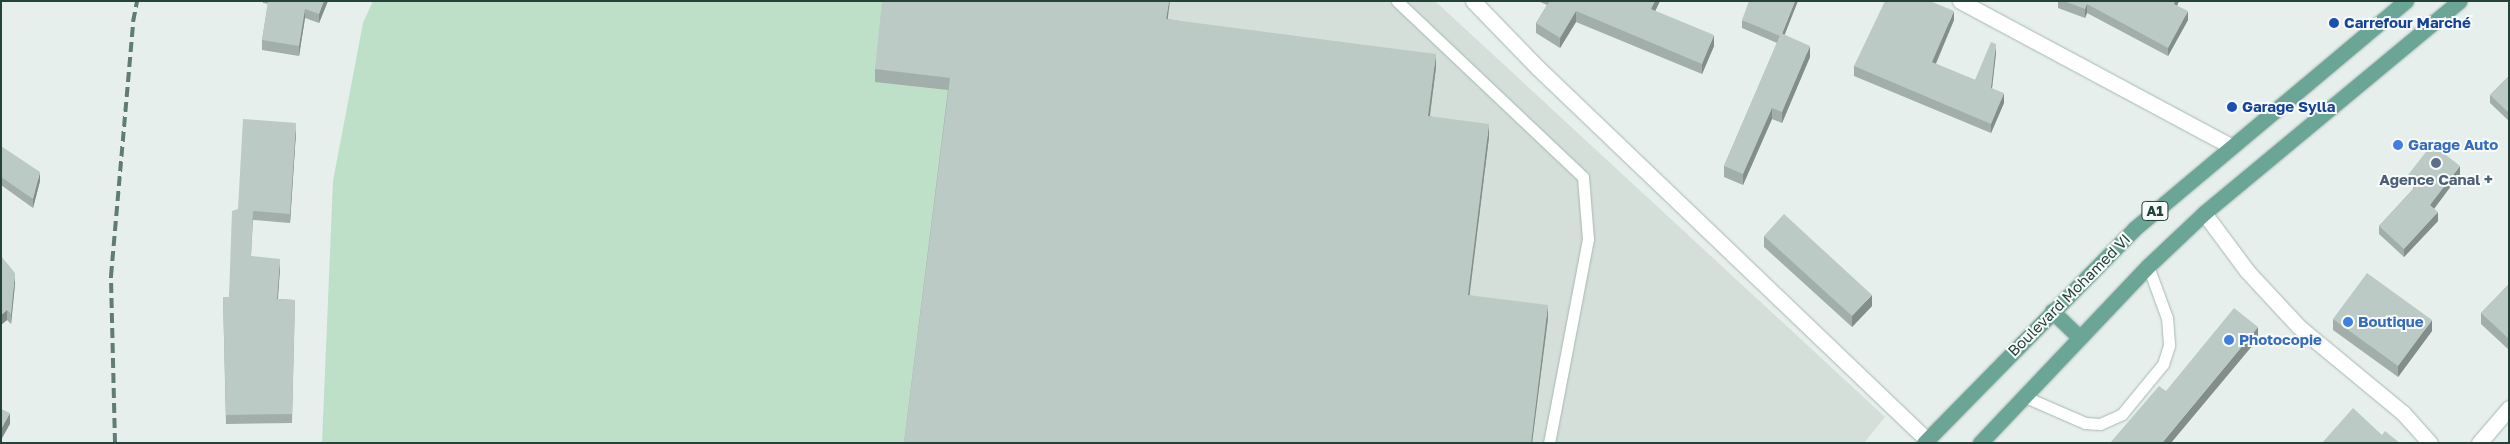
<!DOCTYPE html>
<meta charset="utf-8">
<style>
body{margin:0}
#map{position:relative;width:2510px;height:444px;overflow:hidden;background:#e6efeb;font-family:"Golos Text",sans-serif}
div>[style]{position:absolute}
.built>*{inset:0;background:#d4dfda}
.green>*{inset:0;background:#bfe0c8}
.roads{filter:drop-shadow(0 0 1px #a8b8b2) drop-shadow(0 0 1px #a8b8b2)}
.lane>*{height:11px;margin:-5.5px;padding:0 5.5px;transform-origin:5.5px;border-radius:5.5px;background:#fff}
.street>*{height:15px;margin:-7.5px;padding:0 7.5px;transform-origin:7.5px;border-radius:7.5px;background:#fff}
.primary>*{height:15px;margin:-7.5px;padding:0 7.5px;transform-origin:7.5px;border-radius:7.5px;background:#6aa596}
.rail>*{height:4px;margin-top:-2px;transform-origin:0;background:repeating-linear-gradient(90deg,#5f7d75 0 10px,transparent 0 15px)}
.wall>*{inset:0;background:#a1aea9}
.shaded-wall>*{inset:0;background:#838d89}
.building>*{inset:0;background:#bbcac4}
.dots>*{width:14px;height:14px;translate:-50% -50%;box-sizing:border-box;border:2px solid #f7fbf9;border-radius:50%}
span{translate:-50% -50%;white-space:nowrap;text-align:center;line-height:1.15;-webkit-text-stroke:4px #f7fbf9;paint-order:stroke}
.shield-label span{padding:1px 4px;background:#f7fbf9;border:1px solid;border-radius:4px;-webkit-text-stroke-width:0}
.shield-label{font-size:14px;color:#24423a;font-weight:700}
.transit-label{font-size:15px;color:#164399;font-weight:700}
.left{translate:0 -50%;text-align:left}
.shop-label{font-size:15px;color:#366cbe;font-weight:700}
.service-label{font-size:15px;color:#4e5e75;font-weight:700}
.street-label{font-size:15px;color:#24423a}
.frame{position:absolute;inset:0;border:2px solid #24423a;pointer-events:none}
</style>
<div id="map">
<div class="built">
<i style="clip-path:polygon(960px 1px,1435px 1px,1885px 417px,1864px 443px,906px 443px)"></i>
</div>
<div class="green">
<i style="clip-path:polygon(373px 1px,960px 1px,906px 443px,322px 443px,333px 181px,363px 23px)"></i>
</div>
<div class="roads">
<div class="lane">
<i style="left:1397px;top:1px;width:256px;rotate:43.4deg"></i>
<i style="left:1583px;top:177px;width:62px;rotate:85.4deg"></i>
<i style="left:1588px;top:239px;width:208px;rotate:100.8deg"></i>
<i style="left:2023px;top:396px;width:68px;rotate:23.5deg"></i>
<i style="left:2085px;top:423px;width:15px;rotate:4deg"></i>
<i style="left:2100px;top:424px;width:24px;rotate:-24deg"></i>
<i style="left:2122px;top:414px;width:65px;rotate:-50.6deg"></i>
<i style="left:2163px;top:364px;width:20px;rotate:-72deg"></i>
<i style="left:2169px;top:345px;width:27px;rotate:-94deg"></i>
<i style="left:2167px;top:318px;width:55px;rotate:-110.1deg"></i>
</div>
<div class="street">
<i style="left:1473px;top:1px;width:93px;rotate:45.9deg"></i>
<i style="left:1538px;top:68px;width:538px;rotate:43.72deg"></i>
<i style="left:1960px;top:1px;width:306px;rotate:28.2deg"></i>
<i style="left:2204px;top:213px;width:72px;rotate:53.4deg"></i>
<i style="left:2247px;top:271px;width:76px;rotate:47.1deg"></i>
<i style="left:2299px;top:327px;width:135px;rotate:39.6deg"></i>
<i style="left:2403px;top:413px;width:40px;rotate:48deg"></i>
<i style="left:2479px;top:443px;width:46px;rotate:-49.4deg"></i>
</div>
<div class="primary">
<i style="left:2052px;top:311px;width:37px;rotate:44deg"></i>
<i style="left:1924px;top:443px;width:300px;rotate:-45.5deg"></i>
<i style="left:2134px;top:229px;width:355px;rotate:-40deg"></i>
<i style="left:1980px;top:443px;width:244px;rotate:-46.5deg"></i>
<i style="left:2148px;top:266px;width:77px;rotate:-43.4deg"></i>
<i style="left:2204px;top:213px;width:332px;rotate:-39.7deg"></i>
</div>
</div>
<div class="rail">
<i style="left:115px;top:443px;width:167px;rotate:-91.4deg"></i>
<i style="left:111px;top:276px;width:255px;rotate:-85deg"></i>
<i style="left:133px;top:22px;width:21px;rotate:-79deg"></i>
</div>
<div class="wall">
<i style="clip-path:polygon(263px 1px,328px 1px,319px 23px,305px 18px,299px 56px,262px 50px,262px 40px,268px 4px,263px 3px)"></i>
<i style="clip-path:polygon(1538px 1px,1660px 1px,1655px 11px,1714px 46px,1702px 74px,1576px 22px,1560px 48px,1536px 33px,1536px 23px,1547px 5px)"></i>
<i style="clip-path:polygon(2056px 1px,2179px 1px,2177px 6px,2188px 20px,2168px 56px,2087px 13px,2085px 18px,2058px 8px,2058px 2px)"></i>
<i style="clip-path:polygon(1168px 19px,1436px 67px,1430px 116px,1489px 137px,1469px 295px,1548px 318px,1532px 443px,904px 443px,948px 90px,875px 82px,875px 69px)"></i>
<i style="clip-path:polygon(1742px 20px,1785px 35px,1810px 57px,1782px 123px,1772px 119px,1743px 185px,1724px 177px,1724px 166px,1777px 43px,1742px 28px)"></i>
<i style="clip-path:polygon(1954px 20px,1936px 64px,1975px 80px,1996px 53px,1992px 88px,2004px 103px,1991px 133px,1854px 76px,1854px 66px)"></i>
<i style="clip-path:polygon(2509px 76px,2509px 121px,2490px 103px,2490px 95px)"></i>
<i style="clip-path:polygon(296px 132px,290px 223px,253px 220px,251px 256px,280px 268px,278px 299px,295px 300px,292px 423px,226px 424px,223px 297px,229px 297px,238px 209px)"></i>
<i style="clip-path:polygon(1px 146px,40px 181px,33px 208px,1px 185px)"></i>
<i style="clip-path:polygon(2460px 174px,2434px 209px,2438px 221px,2404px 257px,2379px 234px,2379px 226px,2414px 188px,2408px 183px,2408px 175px)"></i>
<i style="clip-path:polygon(1764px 236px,1872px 306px,1852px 327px,1764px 247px)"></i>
<i style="clip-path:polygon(15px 284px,11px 324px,7px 320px,1px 325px)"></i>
<i style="clip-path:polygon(2509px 284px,2509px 350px,2481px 324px,2481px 313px)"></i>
<i style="clip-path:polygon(2333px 319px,2432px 331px,2398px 377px,2333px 330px)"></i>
</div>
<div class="shaded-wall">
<i style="clip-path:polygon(324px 1px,328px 1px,319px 23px,319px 14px)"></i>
<i style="clip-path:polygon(1169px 1px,1170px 1px,1166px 32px,1166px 19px)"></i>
<i style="clip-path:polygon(1655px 1px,1660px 1px,1651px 20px,1651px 9px)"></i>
<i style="clip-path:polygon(1795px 1px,1798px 1px,1781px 44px,1781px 36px)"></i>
<i style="clip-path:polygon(2175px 1px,2179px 1px,2174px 13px,2174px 4px)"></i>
<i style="clip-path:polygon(2087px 4px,2087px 13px,2085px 18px,2085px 9px)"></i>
<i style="clip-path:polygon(305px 9px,305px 18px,299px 56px,299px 46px)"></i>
<i style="clip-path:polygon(1576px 11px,1576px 22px,1560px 48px,1560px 38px)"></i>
<i style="clip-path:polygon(1954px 11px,1954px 20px,1932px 72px,1932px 62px)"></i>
<i style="clip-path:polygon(2188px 11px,2188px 20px,2168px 56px,2168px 48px)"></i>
<i style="clip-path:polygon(1714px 35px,1714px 46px,1702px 74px,1702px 64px)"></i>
<i style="clip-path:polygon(1996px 44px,1996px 53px,1991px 97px,1991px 88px)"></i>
<i style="clip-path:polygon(1810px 46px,1810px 57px,1782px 123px,1782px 112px)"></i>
<i style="clip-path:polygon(1436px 54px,1436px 67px,1428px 129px,1428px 116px)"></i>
<i style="clip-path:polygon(2004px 93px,2004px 103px,1991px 133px,1991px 124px)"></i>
<i style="clip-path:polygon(1772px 108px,1772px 119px,1743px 185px,1743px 174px)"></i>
<i style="clip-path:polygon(296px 123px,296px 132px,290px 223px,290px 214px)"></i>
<i style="clip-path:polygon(1489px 124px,1489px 137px,1468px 308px,1468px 295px)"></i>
<i style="clip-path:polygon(2460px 166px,2460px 174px,2430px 214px,2430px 205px)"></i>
<i style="clip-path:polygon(40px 172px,40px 181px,33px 208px,33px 199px)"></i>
<i style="clip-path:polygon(2438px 212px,2438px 221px,2404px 257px,2404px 249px)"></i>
<i style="clip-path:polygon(280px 259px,280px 268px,277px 308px,277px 299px)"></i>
<i style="clip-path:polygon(15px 273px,15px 284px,11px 324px,11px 314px)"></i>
<i style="clip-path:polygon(1872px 295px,1872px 306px,1852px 327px,1852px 316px)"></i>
<i style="clip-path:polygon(1548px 305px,1548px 318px,1532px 443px,1531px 443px)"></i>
<i style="clip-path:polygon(7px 310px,7px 320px,1px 325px,1px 315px)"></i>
<i style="clip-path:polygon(2432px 320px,2432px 331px,2398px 377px,2398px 366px)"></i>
<i style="clip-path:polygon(2258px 327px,2258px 339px,2171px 443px,2162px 443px)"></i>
<i style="clip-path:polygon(10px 413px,10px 424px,1px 440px,1px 429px)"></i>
</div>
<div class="building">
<i style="clip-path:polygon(268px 1px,324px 1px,319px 14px,305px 9px,299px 46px,262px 40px)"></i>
<i style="clip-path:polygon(882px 1px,951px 1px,958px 2px,958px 1px,1169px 1px,1166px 19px,1436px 54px,1428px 116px,1489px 124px,1468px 295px,1548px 305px,1531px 443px,904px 443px,950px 78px,875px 69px)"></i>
<i style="clip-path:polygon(1550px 1px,1655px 1px,1651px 9px,1714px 35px,1702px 64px,1576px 11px,1560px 38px,1536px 23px)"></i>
<i style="clip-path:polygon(1749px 1px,1795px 1px,1782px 34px,1781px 33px,1780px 36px,1742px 20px)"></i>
<i style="clip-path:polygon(1885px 1px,1930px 1px,1954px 11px,1932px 62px,1975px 80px,1991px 42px,1996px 44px,1991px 88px,2004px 93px,1991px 124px,1854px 66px)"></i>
<i style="clip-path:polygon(2064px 1px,2175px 1px,2174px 4px,2188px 11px,2168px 48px,2087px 4px,2085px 9px)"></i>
<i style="clip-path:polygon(1781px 33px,1810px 46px,1782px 112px,1772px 108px,1743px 174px,1724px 166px)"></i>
<i style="clip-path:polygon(2509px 76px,2509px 113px,2490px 95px)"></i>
<i style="clip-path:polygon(243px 119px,296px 123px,290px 214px,253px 211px,251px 256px,280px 259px,277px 299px,295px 300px,292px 414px,226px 415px,223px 297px,229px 297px,232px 211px,238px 209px)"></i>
<i style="clip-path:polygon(2432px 144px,2460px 166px,2430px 205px,2438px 212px,2404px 249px,2379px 226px,2419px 183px,2408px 175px)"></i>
<i style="clip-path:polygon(1px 146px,40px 172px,33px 199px,1px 177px)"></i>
<i style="clip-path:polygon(1784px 214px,1872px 295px,1852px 316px,1764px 236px)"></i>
<i style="clip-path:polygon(1px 256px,15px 273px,11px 314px,7px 310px,1px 315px)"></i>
<i style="clip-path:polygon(2367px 273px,2432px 320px,2398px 366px,2333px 319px)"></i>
<i style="clip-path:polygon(2509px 284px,2509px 339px,2481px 313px)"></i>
<i style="clip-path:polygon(2234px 308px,2258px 327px,2162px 443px,2110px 443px,2159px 386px,2166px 391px)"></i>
<i style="clip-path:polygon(2353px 408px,2382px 435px,2385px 431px,2400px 443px,2322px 443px)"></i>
<i style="clip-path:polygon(1px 409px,10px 413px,1px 429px)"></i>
</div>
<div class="dots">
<i style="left:2334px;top:23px;background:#1a4fb4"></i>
<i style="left:2232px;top:107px;background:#1a4fb4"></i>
<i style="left:2398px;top:145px;background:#3f7fe0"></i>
<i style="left:2436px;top:163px;background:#5c6f8a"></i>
<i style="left:2348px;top:322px;background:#3f7fe0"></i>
<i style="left:2229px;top:340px;background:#3f7fe0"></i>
</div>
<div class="shield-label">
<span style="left:2155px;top:211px">A1</span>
</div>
<div class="transit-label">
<span class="left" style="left:2344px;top:23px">Carrefour Marché</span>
<span class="left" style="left:2242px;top:107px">Garage Sylla</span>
</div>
<div class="shop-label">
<span class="left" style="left:2408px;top:145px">Garage Auto</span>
<span class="left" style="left:2358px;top:322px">Boutique</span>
<span class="left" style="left:2239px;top:340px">Photocopie</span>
</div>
<div class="service-label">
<span style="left:2436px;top:180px">Agence Canal +</span>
</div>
<div class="street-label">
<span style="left:2069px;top:295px;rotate:-45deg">Boulevard Mohamed VI</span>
</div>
<div class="frame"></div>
</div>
